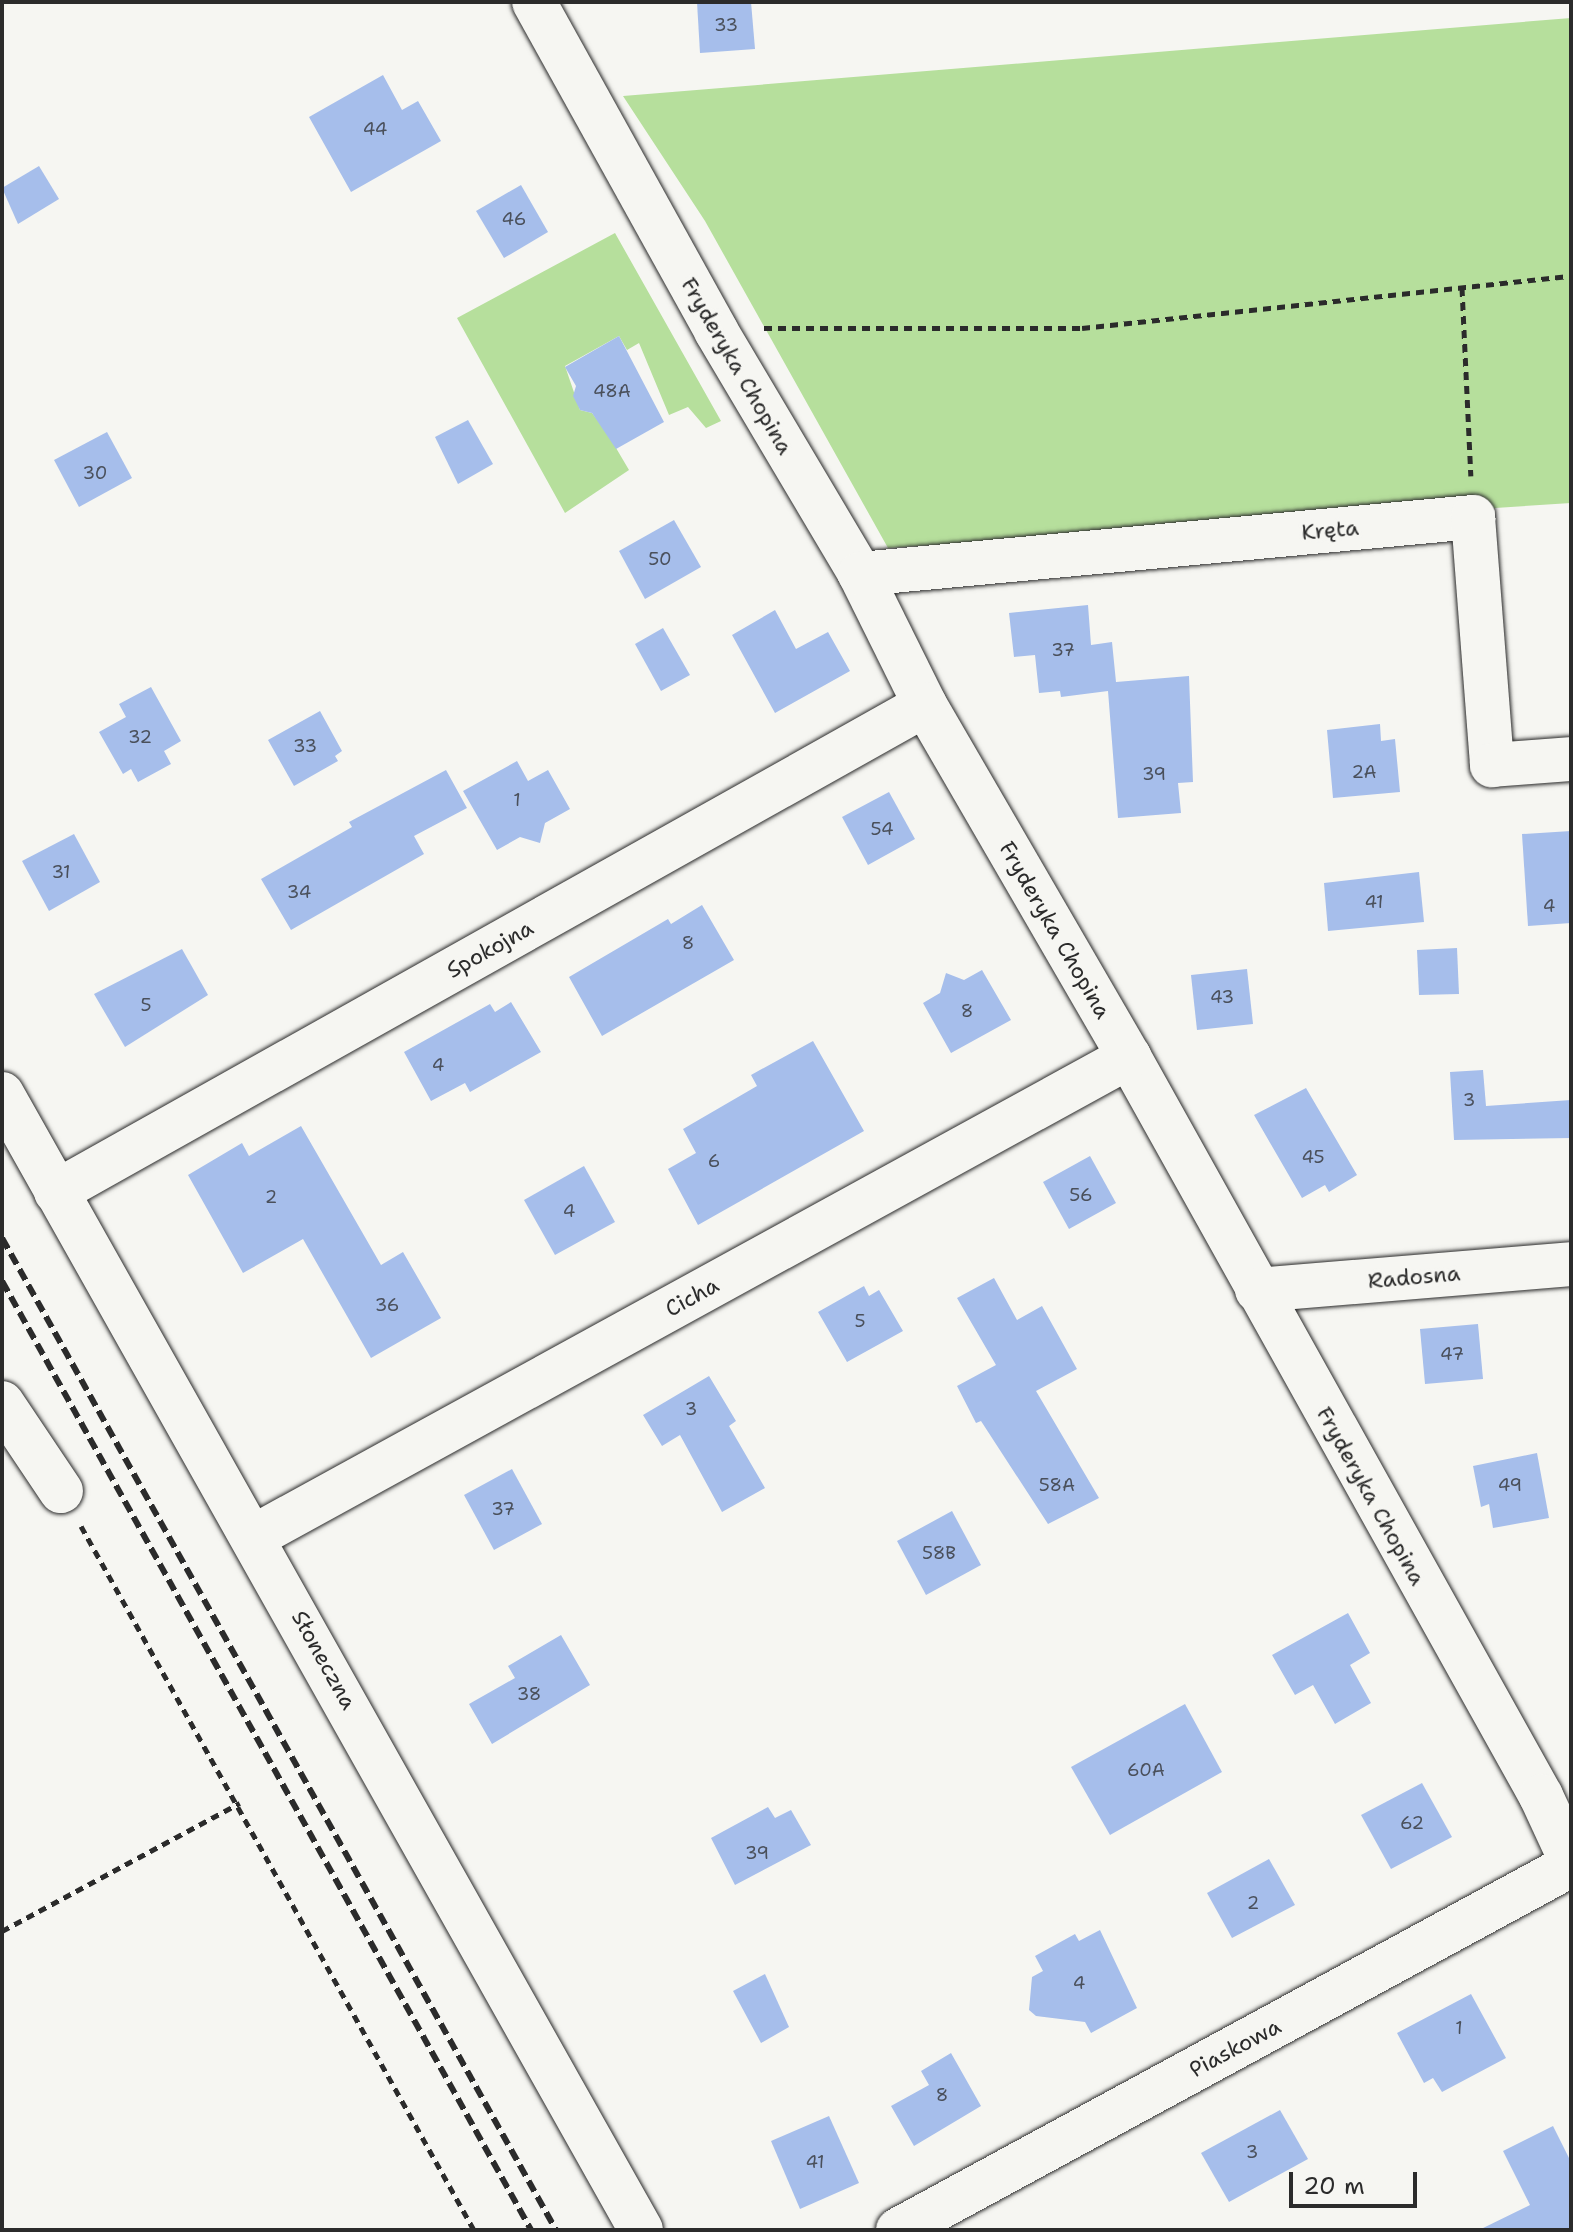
<!DOCTYPE html>
<meta charset="utf-8">
<style>
body{margin:0}
#map{position:relative;width:1573px;height:2232px;overflow:hidden;background:#f6f6f2;font-family:"Shantell Sans",sans-serif}
div>[style]{position:absolute}
.green>*{inset:0;background:#b6df9c}
.building>*{inset:0;background:#a6beeb}
.path>*{height:5px;margin-top:-2.5px;transform-origin:0;background:repeating-linear-gradient(90deg,#2b2b2b 0 8px,transparent 0 14px)}
.roads{filter:drop-shadow(0 0 2px #2b2b2b) drop-shadow(0 0 2px #2b2b2b)}
.street>*{height:44px;margin:-22px;padding:0 22px;transform-origin:22px;border-radius:22px;background:#f6f6f2}
.rail>*{height:6px;margin-top:-3px;transform-origin:0;background:repeating-linear-gradient(90deg,#2b2b2b 0 12px,transparent 0 18px)}
span{translate:-50% -50%;white-space:nowrap;text-align:center;line-height:1.15;-webkit-text-stroke:7px #f6f6f2;paint-order:stroke}
.number-label{font-size:18px;color:#4a505b}
.number-label span{-webkit-text-stroke-width:0}
.street-label{font-size:22px;color:#2b2b2b}
.frame{position:absolute;inset:0;border:4px solid #2b2b2b;pointer-events:none}
.scale{position:absolute;left:1289px;top:2172px;width:128px;height:36px;box-sizing:border-box;border:4px solid #2b2b2b;border-top:0;padding-left:10px;font-size:24px;line-height:28px;white-space:nowrap;color:#2b2b2b;-webkit-text-stroke:6px #f6f6f2;paint-order:stroke}
</style>
<div id="map">
<div class="green">
<i style="clip-path:polygon(1571px 18px,1571px 503px,888px 548px,705px 221px,623px 96px)"></i>
<i style="clip-path:polygon(615px 233px,721px 421px,706px 428px,688px 407px,669px 415px,639px 343px,627px 350px,619px 336px,565px 366px,580px 410px,592px 413px,606px 431px,629px 470px,565px 513px,457px 318px)"></i>
</div>
<div class="building">
<i style="clip-path:polygon(697px 2px,751px 2px,755px 49px,700px 53px)"></i>
<i style="clip-path:polygon(383px 75px,402px 110px,418px 101px,441px 141px,351px 192px,309px 117px)"></i>
<i style="clip-path:polygon(39px 166px,59px 199px,18px 224px,2px 188px)"></i>
<i style="clip-path:polygon(521px 185px,548px 232px,504px 258px,476px 211px)"></i>
<i style="clip-path:polygon(619px 336px,664px 422px,616px 449px,592px 413px,580px 410px,573px 396px,576px 386px,565px 367px)"></i>
<i style="clip-path:polygon(468px 420px,493px 464px,458px 484px,435px 437px)"></i>
<i style="clip-path:polygon(107px 432px,132px 478px,79px 507px,54px 460px)"></i>
<i style="clip-path:polygon(674px 520px,701px 567px,645px 599px,619px 551px)"></i>
<i style="clip-path:polygon(1088px 605px,1091px 645px,1112px 642px,1116px 682px,1189px 676px,1193px 782px,1178px 783px,1181px 813px,1118px 818px,1108px 691px,1061px 697px,1060px 691px,1039px 693px,1035px 655px,1014px 657px,1009px 613px)"></i>
<i style="clip-path:polygon(775px 610px,796px 649px,828px 632px,850px 671px,775px 713px,732px 635px)"></i>
<i style="clip-path:polygon(663px 628px,690px 675px,661px 691px,635px 644px)"></i>
<i style="clip-path:polygon(151px 687px,181px 741px,164px 751px,171px 764px,138px 782px,131px 769px,123px 774px,99px 732px,126px 717px,119px 704px)"></i>
<i style="clip-path:polygon(320px 711px,342px 751px,335px 756px,338px 761px,294px 786px,268px 740px)"></i>
<i style="clip-path:polygon(1380px 724px,1381px 741px,1395px 739px,1400px 792px,1333px 798px,1327px 730px)"></i>
<i style="clip-path:polygon(517px 761px,528px 781px,548px 770px,570px 809px,545px 823px,540px 843px,520px 837px,497px 850px,463px 791px)"></i>
<i style="clip-path:polygon(446px 770px,467px 808px,414px 836px,424px 854px,291px 930px,261px 879px,352px 827px,349px 822px)"></i>
<i style="clip-path:polygon(889px 792px,915px 839px,868px 865px,842px 817px)"></i>
<i style="clip-path:polygon(1571px 831px,1571px 923px,1528px 926px,1522px 834px)"></i>
<i style="clip-path:polygon(74px 834px,100px 882px,49px 911px,22px 861px)"></i>
<i style="clip-path:polygon(1419px 872px,1424px 922px,1328px 931px,1324px 883px)"></i>
<i style="clip-path:polygon(702px 905px,734px 960px,602px 1036px,569px 977px,668px 919px,671px 924px)"></i>
<i style="clip-path:polygon(1457px 948px,1459px 994px,1419px 995px,1417px 950px)"></i>
<i style="clip-path:polygon(182px 949px,208px 995px,125px 1047px,94px 994px)"></i>
<i style="clip-path:polygon(1247px 969px,1253px 1024px,1197px 1030px,1191px 975px)"></i>
<i style="clip-path:polygon(982px 970px,1011px 1020px,951px 1053px,923px 1003px,940px 993px,946px 973px,964px 980px)"></i>
<i style="clip-path:polygon(511px 1002px,541px 1052px,470px 1092px,465px 1083px,431px 1101px,404px 1052px,490px 1004px,495px 1012px)"></i>
<i style="clip-path:polygon(813px 1041px,864px 1131px,698px 1225px,668px 1169px,696px 1153px,683px 1129px,757px 1086px,751px 1075px)"></i>
<i style="clip-path:polygon(1483px 1070px,1486px 1106px,1571px 1100px,1571px 1138px,1454px 1140px,1450px 1072px)"></i>
<i style="clip-path:polygon(1306px 1088px,1357px 1175px,1329px 1192px,1325px 1185px,1302px 1198px,1254px 1115px)"></i>
<i style="clip-path:polygon(301px 1126px,381px 1265px,403px 1252px,441px 1318px,371px 1358px,303px 1239px,243px 1273px,188px 1175px,242px 1143px,249px 1156px)"></i>
<i style="clip-path:polygon(1090px 1156px,1116px 1203px,1069px 1229px,1043px 1182px)"></i>
<i style="clip-path:polygon(584px 1166px,615px 1222px,555px 1255px,524px 1200px)"></i>
<i style="clip-path:polygon(994px 1278px,1017px 1320px,1042px 1306px,1077px 1369px,1036px 1391px,1099px 1498px,1048px 1524px,981px 1421px,976px 1423px,957px 1386px,996px 1365px,957px 1298px)"></i>
<i style="clip-path:polygon(864px 1286px,869px 1296px,879px 1290px,903px 1331px,847px 1362px,818px 1312px)"></i>
<i style="clip-path:polygon(1478px 1324px,1483px 1379px,1425px 1384px,1420px 1329px)"></i>
<i style="clip-path:polygon(709px 1376px,736px 1421px,729px 1426px,765px 1488px,722px 1512px,680px 1435px,662px 1446px,643px 1415px)"></i>
<i style="clip-path:polygon(1537px 1453px,1549px 1518px,1493px 1528px,1489px 1504px,1481px 1507px,1473px 1466px)"></i>
<i style="clip-path:polygon(512px 1469px,542px 1524px,494px 1550px,464px 1495px)"></i>
<i style="clip-path:polygon(952px 1511px,981px 1565px,926px 1595px,897px 1541px)"></i>
<i style="clip-path:polygon(1348px 1613px,1370px 1653px,1350px 1665px,1371px 1703px,1335px 1724px,1313px 1685px,1295px 1695px,1272px 1655px)"></i>
<i style="clip-path:polygon(561px 1635px,590px 1685px,492px 1744px,469px 1704px,515px 1678px,508px 1666px)"></i>
<i style="clip-path:polygon(1185px 1704px,1222px 1772px,1110px 1835px,1071px 1767px)"></i>
<i style="clip-path:polygon(1422px 1783px,1452px 1837px,1391px 1869px,1361px 1815px)"></i>
<i style="clip-path:polygon(768px 1807px,775px 1818px,791px 1810px,811px 1845px,735px 1885px,711px 1838px)"></i>
<i style="clip-path:polygon(1269px 1859px,1295px 1905px,1232px 1938px,1207px 1893px)"></i>
<i style="clip-path:polygon(1100px 1930px,1137px 2008px,1091px 2033px,1085px 2022px,1036px 2016px,1029px 2010px,1032px 1977px,1043px 1971px,1035px 1956px,1075px 1934px,1079px 1941px)"></i>
<i style="clip-path:polygon(765px 1974px,789px 2027px,761px 2043px,733px 1991px)"></i>
<i style="clip-path:polygon(1471px 1994px,1506px 2058px,1442px 2092px,1433px 2078px,1424px 2083px,1397px 2033px)"></i>
<i style="clip-path:polygon(951px 2053px,981px 2106px,914px 2146px,891px 2106px,929px 2085px,921px 2071px)"></i>
<i style="clip-path:polygon(1280px 2110px,1308px 2159px,1229px 2202px,1201px 2153px)"></i>
<i style="clip-path:polygon(829px 2116px,859px 2183px,800px 2209px,771px 2141px)"></i>
<i style="clip-path:polygon(1553px 2126px,1571px 2162px,1571px 2230px,1479px 2230px,1530px 2205px,1503px 2151px)"></i>
</div>
<div class="path">
<i style="left:1462px;top:288px;width:188px;rotate:87.3deg"></i>
<i style="left:764px;top:328px;width:318px"></i>
<i style="left:1082px;top:328px;width:492px;rotate:-6.1deg"></i>
<i style="left:81px;top:1526px;width:806px;rotate:60.83deg"></i>
<i style="left:2px;top:1931px;width:270px;rotate:-28.3deg"></i>
</div>
<div class="roads">
<div class="street">
<i style="left:534px;top:2px;width:376px;rotate:61deg"></i>
<i style="left:716px;top:331px;width:282px;rotate:59.3deg"></i>
<i style="left:860px;top:574px;width:146px;rotate:63.6deg"></i>
<i style="left:925px;top:705px;width:407px;rotate:59.9deg"></i>
<i style="left:1129px;top:1057px;width:846px;rotate:60.86deg"></i>
<i style="left:1541px;top:1796px;width:72px;rotate:65.2deg"></i>
<i style="left:860px;top:574px;width:616px;rotate:-5.31deg"></i>
<i style="left:1473px;top:517px;width:249px;rotate:85.6deg"></i>
<i style="left:1492px;top:765px;width:79px;rotate:-4.3deg"></i>
<i style="left:2px;top:1094px;width:1303px;rotate:60.64deg"></i>
<i style="left:56px;top:1192px;width:996px;rotate:-29.27deg"></i>
<i style="left:1257px;top:1290px;width:315px;rotate:-4.7deg"></i>
<i style="left:2px;top:1403px;width:106px;rotate:56.2deg"></i>
<i style="left:255px;top:1536px;width:997px;rotate:-28.73deg"></i>
<i style="left:898px;top:2230px;width:766px;rotate:-28.47deg"></i>
</div>
</div>
<div class="rail">
<i style="left:2px;top:1238px;width:1136px;rotate:60.82deg"></i>
<i style="left:2px;top:1281px;width:1086px;rotate:60.86deg"></i>
</div>
<div class="number-label">
<span style="left:726px;top:25px">33</span>
<span style="left:375px;top:129px">44</span>
<span style="left:514px;top:219px">46</span>
<span style="left:612px;top:391px">48A</span>
<span style="left:95px;top:473px">30</span>
<span style="left:660px;top:559px">50</span>
<span style="left:1063px;top:650px">37</span>
<span style="left:140px;top:737px">32</span>
<span style="left:305px;top:746px">33</span>
<span style="left:1364px;top:772px">2A</span>
<span style="left:1154px;top:774px">39</span>
<span style="left:517px;top:800px">1</span>
<span style="left:882px;top:829px">54</span>
<span style="left:61px;top:872px">31</span>
<span style="left:299px;top:892px">34</span>
<span style="left:1374px;top:902px">41</span>
<span style="left:1549px;top:906px">4</span>
<span style="left:688px;top:943px">8</span>
<span style="left:1222px;top:997px">43</span>
<span style="left:146px;top:1005px">5</span>
<span style="left:967px;top:1011px">8</span>
<span style="left:438px;top:1065px">4</span>
<span style="left:1469px;top:1100px">3</span>
<span style="left:1313px;top:1157px">45</span>
<span style="left:714px;top:1161px">6</span>
<span style="left:1081px;top:1195px">56</span>
<span style="left:271px;top:1197px">2</span>
<span style="left:569px;top:1211px">4</span>
<span style="left:387px;top:1305px">36</span>
<span style="left:860px;top:1321px">5</span>
<span style="left:1452px;top:1354px">47</span>
<span style="left:691px;top:1409px">3</span>
<span style="left:1057px;top:1485px">58A</span>
<span style="left:1510px;top:1485px">49</span>
<span style="left:503px;top:1509px">37</span>
<span style="left:939px;top:1553px">58B</span>
<span style="left:529px;top:1694px">38</span>
<span style="left:1146px;top:1770px">60A</span>
<span style="left:1412px;top:1823px">62</span>
<span style="left:757px;top:1853px">39</span>
<span style="left:1253px;top:1903px">2</span>
<span style="left:1079px;top:1983px">4</span>
<span style="left:1459px;top:2028px">1</span>
<span style="left:942px;top:2095px">8</span>
<span style="left:1252px;top:2152px">3</span>
<span style="left:815px;top:2162px">41</span>
</div>
<div class="street-label">
<span style="left:737px;top:366px;rotate:60deg">Fryderyka Chopina</span>
<span style="left:1330px;top:530px;rotate:-5deg">Kręta</span>
<span style="left:1055px;top:930px;rotate:60deg">Fryderyka Chopina</span>
<span style="left:490px;top:949px;rotate:-29deg">Spokojna</span>
<span style="left:1414px;top:1277px;rotate:-5deg">Radosna</span>
<span style="left:692px;top:1297px;rotate:-29deg">Cicha</span>
<span style="left:1371px;top:1496px;rotate:61deg">Fryderyka Chopina</span>
<span style="left:324px;top:1660px;rotate:61deg">Słoneczna</span>
<span style="left:1235px;top:2048px;rotate:-28deg">Piaskowa</span>
</div>
<div class="frame"></div>
<div class="scale">20 m</div>
</div>
